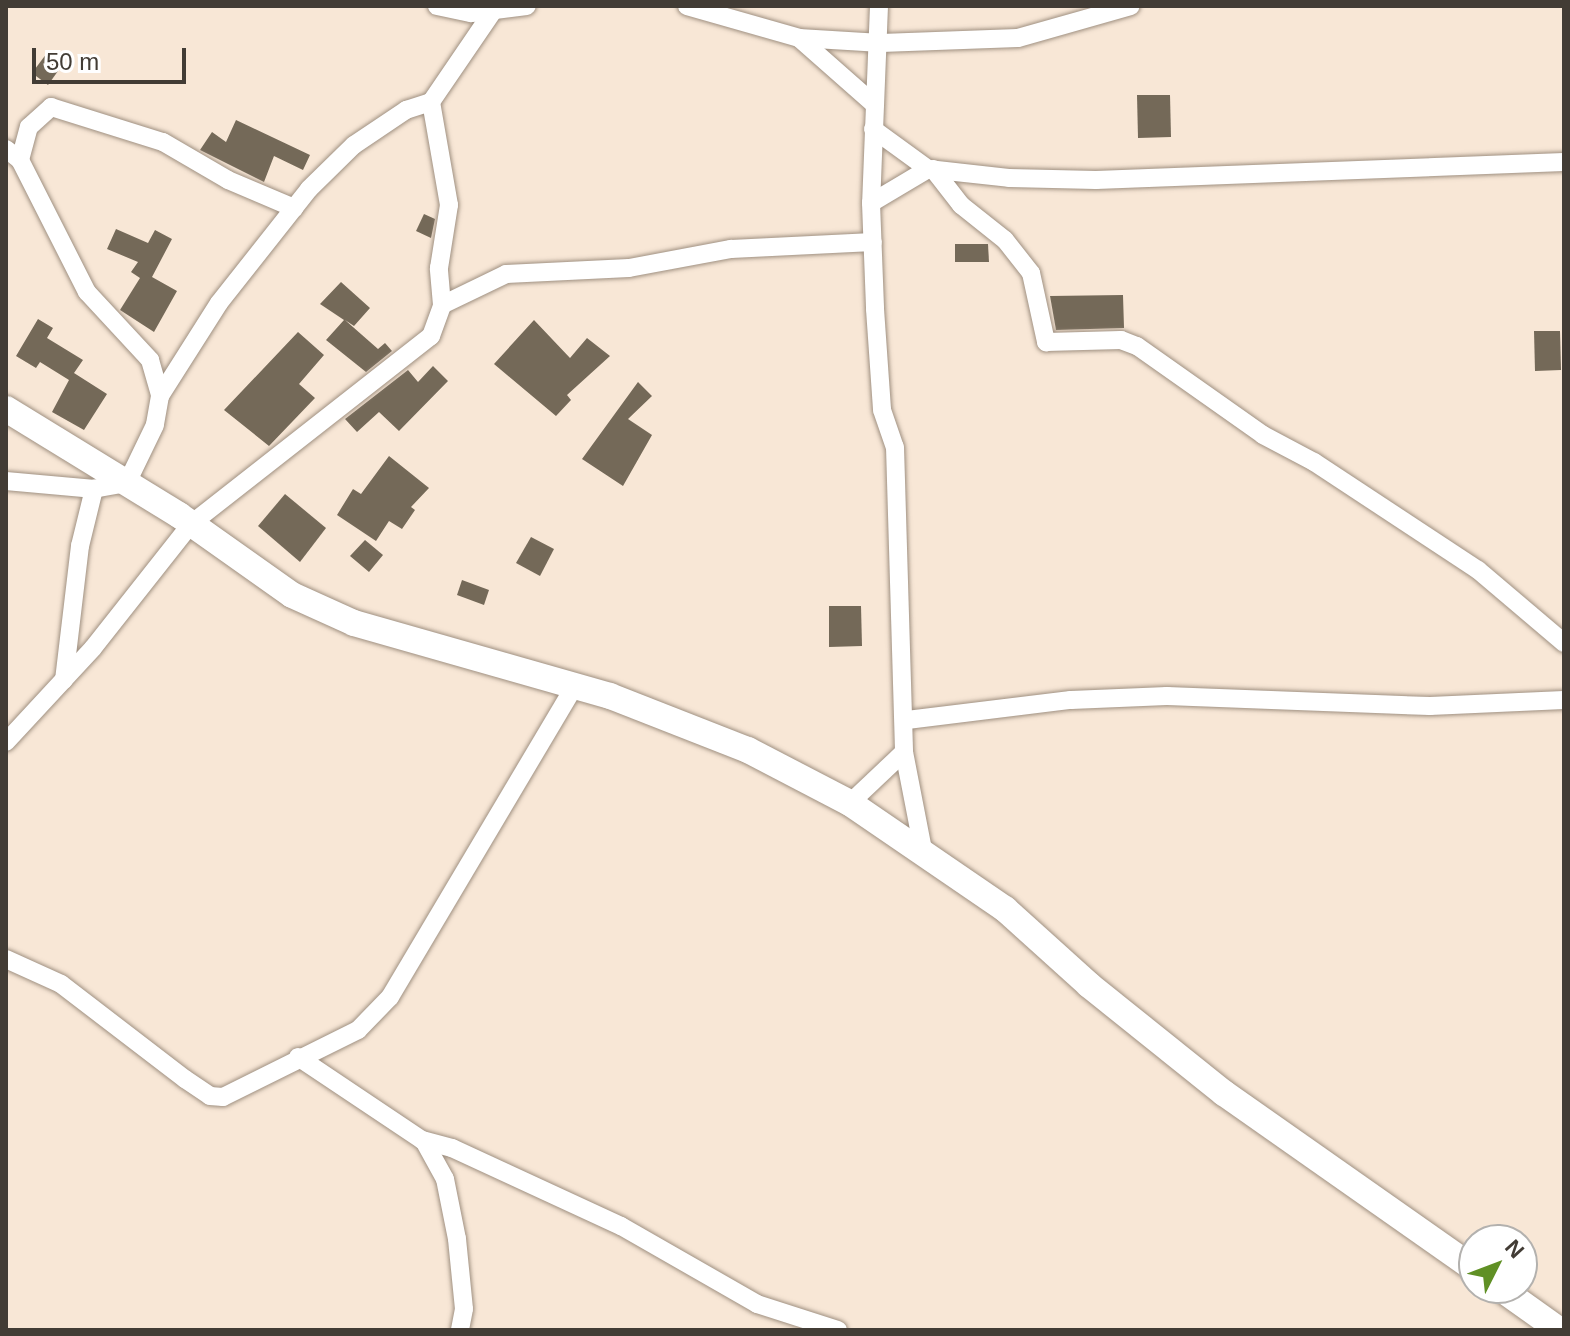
<!DOCTYPE html>
<style>
body{margin:0}
#map{position:relative;width:1570px;height:1336px;overflow:hidden;background:#f8e7d6;font-family:Helvetica,sans-serif}
div>[style]{position:absolute}
.building>*{inset:0;background:#746958}
.roads{filter:drop-shadow(0 0 2px #9f9081) drop-shadow(0 0 2px #9f9081)}
.street>*{height:18px;margin:-9px;padding:0 9px;transform-origin:9px;border-radius:9px;background:#fff}
.secondary>*{height:26px;margin:-13px;padding:0 13px;transform-origin:13px;border-radius:13px;background:#fff}
span{translate:-50% -50%;white-space:nowrap;text-align:center;line-height:1.15;-webkit-text-stroke:8px #fff;paint-order:stroke}
.frame{position:absolute;inset:0;border:8px solid #423c35;pointer-events:none}
.north{position:absolute;left:1458px;top:1224px;width:80px;height:80px;box-sizing:border-box;background:#fff;border:2px solid #b3b1ae;border-radius:50%;rotate:48deg;font-size:22px;font-weight:700;line-height:32px;text-align:center;color:#423c35}
.north::after{content:'';display:block;margin:auto;width:28px;height:36px;background:#609025;clip-path:polygon(50% 0,100% 100%,50% 72%,0 100%)}
.scale{position:absolute;left:32px;top:48px;width:154px;height:36px;box-sizing:border-box;border:4px solid #423c35;border-top:0;padding-left:10px;font-size:24px;line-height:28px;white-space:nowrap;color:#423c35;-webkit-text-stroke:6px #fff;paint-order:stroke}
</style>
<div id="map">
<div class="building">
<i style="clip-path:polygon(47px 53px,63px 64px,48px 85px,32px 73px)"></i>
<i style="clip-path:polygon(1137px 95px,1170px 95px,1171px 137px,1138px 138px)"></i>
<i style="clip-path:polygon(236px 120px,310px 155px,303px 170px,274px 156px,264px 182px,200px 150px,212px 132px,226px 142px)"></i>
<i style="clip-path:polygon(424px 214px,435px 219px,431px 238px,416px 231px)"></i>
<i style="clip-path:polygon(116px 229px,148px 243px,155px 230px,172px 239px,152px 277px,177px 291px,154px 332px,120px 310px,140px 278px,131px 272px,138px 262px,107px 249px)"></i>
<i style="clip-path:polygon(955px 244px,988px 244px,989px 262px,955px 262px)"></i>
<i style="clip-path:polygon(341px 282px,370px 308px,354px 326px,345px 320px,378px 349px,385px 343px,392px 351px,366px 372px,326px 340px,344px 320px,320px 304px)"></i>
<i style="clip-path:polygon(1123px 295px,1124px 328px,1056px 330px,1050px 296px)"></i>
<i style="clip-path:polygon(38px 319px,53px 328px,47px 338px,83px 360px,74px 373px,107px 394px,84px 430px,52px 412px,69px 380px,40px 362px,36px 368px,16px 356px)"></i>
<i style="clip-path:polygon(534px 320px,570px 358px,587px 338px,610px 356px,567px 395px,571px 400px,556px 416px,494px 364px)"></i>
<i style="clip-path:polygon(1534px 331px,1560px 331px,1561px 370px,1535px 371px)"></i>
<i style="clip-path:polygon(298px 332px,324px 355px,299px 384px,315px 398px,269px 446px,224px 410px)"></i>
<i style="clip-path:polygon(433px 366px,448px 381px,399px 431px,379px 412px,357px 432px,345px 419px,408px 370px,418px 382px)"></i>
<i style="clip-path:polygon(638px 382px,652px 396px,628px 419px,652px 435px,623px 486px,582px 459px)"></i>
<i style="clip-path:polygon(389px 456px,429px 488px,411px 507px,415px 510px,402px 529px,389px 521px,376px 541px,337px 515px,353px 489px,361px 494px)"></i>
<i style="clip-path:polygon(285px 494px,326px 528px,300px 562px,258px 526px)"></i>
<i style="clip-path:polygon(531px 537px,554px 549px,540px 576px,516px 563px)"></i>
<i style="clip-path:polygon(365px 540px,383px 555px,369px 572px,350px 556px)"></i>
<i style="clip-path:polygon(462px 580px,489px 590px,484px 605px,457px 595px)"></i>
<i style="clip-path:polygon(829px 606px,861px 606px,862px 646px,829px 647px)"></i>
</div>
<div class="roads">
<div class="street">
<i style="left:437px;top:6px;width:35px;rotate:12deg"></i>
<i style="left:471px;top:13px;width:56px;rotate:-7.1deg"></i>
<i style="left:687px;top:6px;width:116px;rotate:15.9deg"></i>
<i style="left:799px;top:38px;width:82px;rotate:3.5deg"></i>
<i style="left:881px;top:43px;width:137px;rotate:-2.1deg"></i>
<i style="left:1018px;top:38px;width:117px;rotate:-15.8deg"></i>
<i style="left:879px;top:6px;width:197px;rotate:92.3deg"></i>
<i style="left:871px;top:203px;width:106px;rotate:87.8deg"></i>
<i style="left:875px;top:309px;width:101px;rotate:86deg"></i>
<i style="left:882px;top:410px;width:39px;rotate:71deg"></i>
<i style="left:895px;top:447px;width:305px;rotate:88.3deg"></i>
<i style="left:904px;top:752px;width:100px;rotate:79deg"></i>
<i style="left:799px;top:38px;width:101px;rotate:41.4deg"></i>
<i style="left:873px;top:129px;width:68px;rotate:36deg"></i>
<i style="left:928px;top:169px;width:81px;rotate:6.3deg"></i>
<i style="left:1009px;top:178px;width:87px;rotate:1.3deg"></i>
<i style="left:1096px;top:180px;width:468px;rotate:-2.2deg"></i>
<i style="left:6px;top:149px;width:18px;rotate:38deg"></i>
<i style="left:20px;top:160px;width:148px;rotate:63.1deg"></i>
<i style="left:87px;top:292px;width:93px;rotate:47.2deg"></i>
<i style="left:150px;top:360px;width:37px;rotate:74deg"></i>
<i style="left:160px;top:396px;width:29px;rotate:100deg"></i>
<i style="left:155px;top:425px;width:64px;rotate:115.8deg"></i>
<i style="left:127px;top:483px;width:34px;rotate:170deg"></i>
<i style="left:94px;top:489px;width:88px;rotate:-174.8deg"></i>
<i style="left:20px;top:160px;width:34px;rotate:-75deg"></i>
<i style="left:29px;top:127px;width:30px;rotate:-42deg"></i>
<i style="left:51px;top:107px;width:117px;rotate:17.4deg"></i>
<i style="left:163px;top:142px;width:75px;rotate:30.3deg"></i>
<i style="left:228px;top:180px;width:72px;rotate:23deg"></i>
<i style="left:933px;top:169px;width:46px;rotate:52.1deg"></i>
<i style="left:961px;top:205px;width:56px;rotate:38.5deg"></i>
<i style="left:1005px;top:240px;width:42px;rotate:51.8deg"></i>
<i style="left:1031px;top:273px;width:71px;rotate:77.7deg"></i>
<i style="left:1046px;top:342px;width:75px;rotate:-1.5deg"></i>
<i style="left:1121px;top:340px;width:17px;rotate:21deg"></i>
<i style="left:1137px;top:346px;width:154px;rotate:35.2deg"></i>
<i style="left:1263px;top:435px;width:58px;rotate:27.9deg"></i>
<i style="left:1314px;top:462px;width:196px;rotate:33.4deg"></i>
<i style="left:1478px;top:570px;width:113px;rotate:40.3deg"></i>
<i style="left:871px;top:203px;width:66px;rotate:-30.8deg"></i>
<i style="left:442px;top:305px;width:71px;rotate:-25.8deg"></i>
<i style="left:506px;top:274px;width:123px;rotate:-2.8deg"></i>
<i style="left:629px;top:268px;width:104px;rotate:-10.6deg"></i>
<i style="left:731px;top:249px;width:142px;rotate:-2.8deg"></i>
<i style="left:160px;top:396px;width:110px;rotate:-57.6deg"></i>
<i style="left:219px;top:303px;width:145px;rotate:-51.7deg"></i>
<i style="left:309px;top:189px;width:63px;rotate:-44.4deg"></i>
<i style="left:354px;top:145px;width:63px;rotate:-33.9deg"></i>
<i style="left:406px;top:110px;width:26px;rotate:-18deg"></i>
<i style="left:431px;top:102px;width:110px;rotate:-55.7deg"></i>
<i style="left:64px;top:680px;width:135px;rotate:-83.2deg"></i>
<i style="left:80px;top:546px;width:59px;rotate:-76.2deg"></i>
<i style="left:907px;top:720px;width:165px;rotate:-7deg"></i>
<i style="left:1071px;top:700px;width:96px;rotate:-2.4deg"></i>
<i style="left:1167px;top:696px;width:263px;rotate:2.2deg"></i>
<i style="left:1430px;top:706px;width:134px;rotate:-2.6deg"></i>
<i style="left:6px;top:742px;width:128px;rotate:-47.2deg"></i>
<i style="left:93px;top:648px;width:158px;rotate:-51.7deg"></i>
<i style="left:191px;top:524px;width:305px;rotate:-38.1deg"></i>
<i style="left:431px;top:336px;width:33px;rotate:-70deg"></i>
<i style="left:442px;top:305px;width:37px;rotate:-95deg"></i>
<i style="left:439px;top:268px;width:64px;rotate:-81deg"></i>
<i style="left:449px;top:205px;width:105px;rotate:-99.9deg"></i>
<i style="left:850px;top:803px;width:74px;rotate:-43.4deg"></i>
<i style="left:6px;top:959px;width:60px;rotate:24.4deg"></i>
<i style="left:61px;top:984px;width:156px;rotate:37.5deg"></i>
<i style="left:185px;top:1079px;width:30px;rotate:34deg"></i>
<i style="left:210px;top:1096px;width:13px;rotate:4deg"></i>
<i style="left:223px;top:1097px;width:151px;rotate:-26.4deg"></i>
<i style="left:358px;top:1030px;width:46px;rotate:-45.9deg"></i>
<i style="left:390px;top:997px;width:362px;rotate:-59.3deg"></i>
<i style="left:298px;top:1057px;width:149px;rotate:33.8deg"></i>
<i style="left:422px;top:1140px;width:31px;rotate:15deg"></i>
<i style="left:452px;top:1148px;width:186px;rotate:24.8deg"></i>
<i style="left:621px;top:1226px;width:157px;rotate:29.8deg"></i>
<i style="left:757px;top:1304px;width:85px;rotate:17.8deg"></i>
<i style="left:424px;top:1141px;width:43px;rotate:61.1deg"></i>
<i style="left:445px;top:1179px;width:61px;rotate:78.7deg"></i>
<i style="left:457px;top:1239px;width:70px;rotate:84.3deg"></i>
<i style="left:464px;top:1309px;width:21px;rotate:101deg"></i>
</div>
<div class="secondary">
<i style="left:6px;top:409px;width:203px;rotate:31.5deg"></i>
<i style="left:179px;top:515px;width:138px;rotate:35.3deg"></i>
<i style="left:292px;top:595px;width:68px;rotate:24.3deg"></i>
<i style="left:354px;top:623px;width:266px;rotate:15.9deg"></i>
<i style="left:610px;top:696px;width:148px;rotate:21.4deg"></i>
<i style="left:748px;top:750px;width:115px;rotate:27.5deg"></i>
<i style="left:850px;top:803px;width:188px;rotate:34.4deg"></i>
<i style="left:1005px;top:909px;width:113px;rotate:42.1deg"></i>
<i style="left:1089px;top:985px;width:173px;rotate:38.7deg"></i>
<i style="left:1224px;top:1093px;width:306px;rotate:35.1deg"></i>
<i style="left:1500px;top:1288px;width:72px;rotate:35.4deg"></i>
</div>
</div>
<div class="frame"></div>
<div class="north">N</div>
<div class="scale">50 m</div>
</div>
